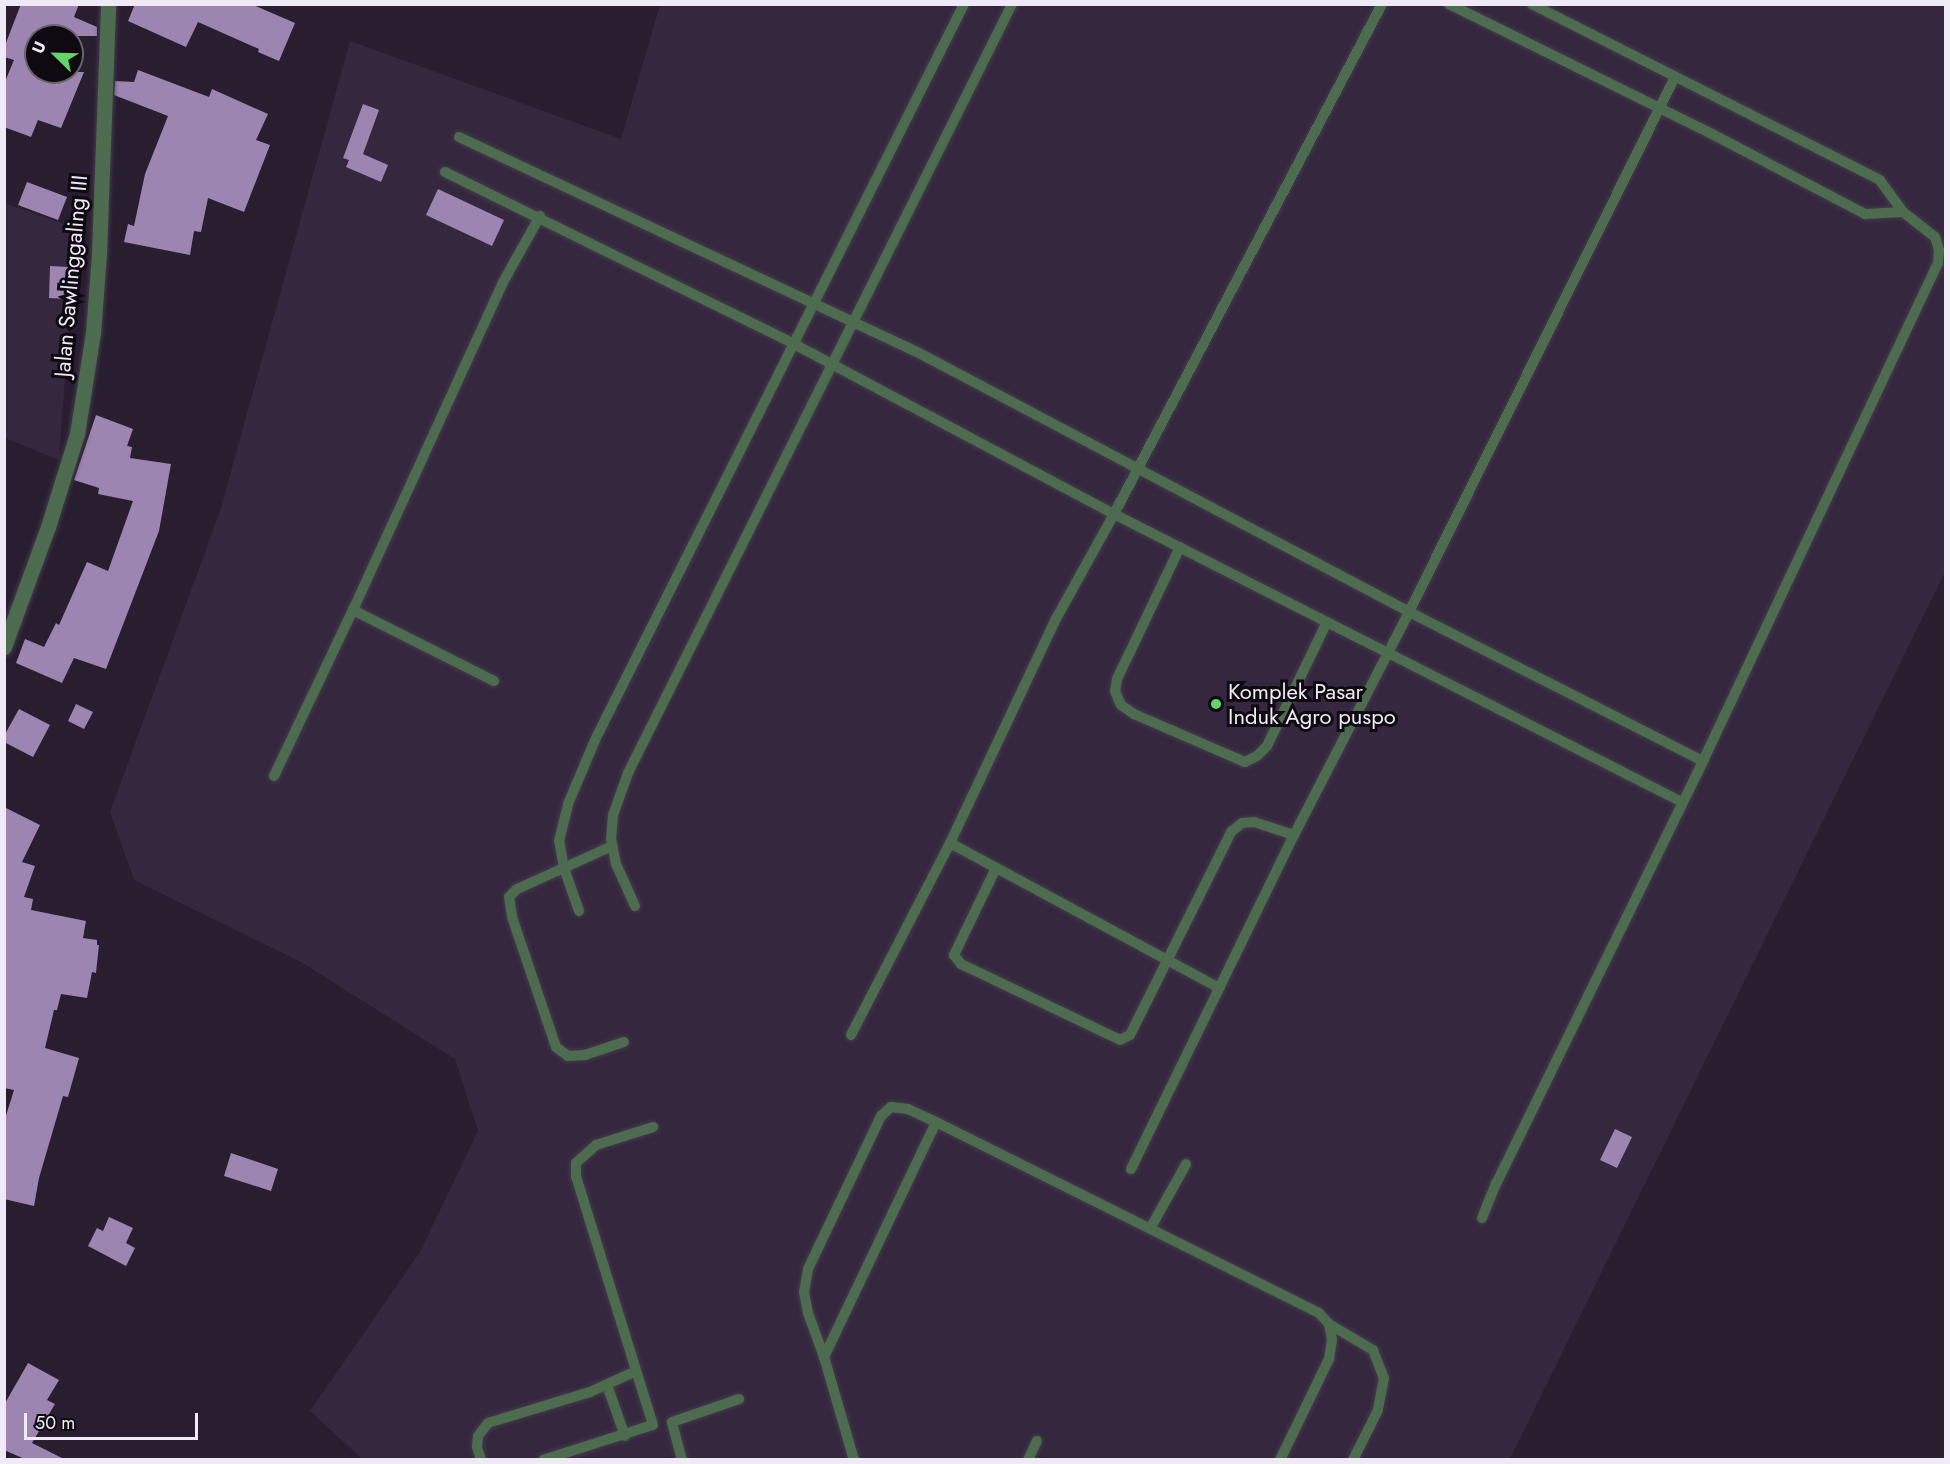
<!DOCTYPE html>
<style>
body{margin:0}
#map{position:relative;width:1950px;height:1464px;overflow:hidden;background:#281e30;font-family:Jost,sans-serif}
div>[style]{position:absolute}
.built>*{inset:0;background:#34273e}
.building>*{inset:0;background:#9d85b1}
.roads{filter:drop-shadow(0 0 2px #443a4c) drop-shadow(0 0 2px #443a4c)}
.service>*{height:10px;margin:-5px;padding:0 5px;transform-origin:5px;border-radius:5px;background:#4d6b4e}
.minor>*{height:15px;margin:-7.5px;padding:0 7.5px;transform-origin:7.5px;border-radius:7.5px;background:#4d6b4e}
.dots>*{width:16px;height:16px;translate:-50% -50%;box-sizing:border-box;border:3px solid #0f0a12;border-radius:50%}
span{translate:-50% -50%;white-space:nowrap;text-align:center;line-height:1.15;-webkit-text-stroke:6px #0f0a12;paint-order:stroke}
.street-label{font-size:22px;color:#f0e9f6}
.poi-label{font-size:22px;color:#f0e9f6}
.left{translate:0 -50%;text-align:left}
.frame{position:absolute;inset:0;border:6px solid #f0e9f6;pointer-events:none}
.north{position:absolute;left:24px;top:24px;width:60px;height:60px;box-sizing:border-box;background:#0f0a12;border:2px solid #69636d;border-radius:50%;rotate:293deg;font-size:16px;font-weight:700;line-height:24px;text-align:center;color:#f0e9f6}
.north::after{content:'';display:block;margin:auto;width:21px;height:27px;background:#61d46a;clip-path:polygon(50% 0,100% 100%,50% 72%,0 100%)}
.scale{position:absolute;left:24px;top:1413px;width:174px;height:27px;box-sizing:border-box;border:3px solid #f0e9f6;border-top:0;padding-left:8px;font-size:18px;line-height:21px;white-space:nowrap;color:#f0e9f6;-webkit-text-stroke:4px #0f0a12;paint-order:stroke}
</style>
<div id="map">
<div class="built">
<i style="clip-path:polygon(660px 5px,1945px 5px,1945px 572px,1510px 1459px,362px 1459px,310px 1411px,420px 1252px,478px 1131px,455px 1059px,301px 962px,134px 880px,110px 812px,220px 511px,350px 41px,621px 139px)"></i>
<i style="clip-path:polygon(4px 203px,76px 228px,59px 460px,5px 438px)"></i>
</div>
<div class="building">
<i style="clip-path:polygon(21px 4px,79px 4px,74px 17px,97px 27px,97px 36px,36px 36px,36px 72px,84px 72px,61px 128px,38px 120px,31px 137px,4px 127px,4px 84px,14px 60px,4px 57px,4px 48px)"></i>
<i style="clip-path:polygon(135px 4px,251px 4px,295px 23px,279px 61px,258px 52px,259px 49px,198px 22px,186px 47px,128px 21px)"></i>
<i style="clip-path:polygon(138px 70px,209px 97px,212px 89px,268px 114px,256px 140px,270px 145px,244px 212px,208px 198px,201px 232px,194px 231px,190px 255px,124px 242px,128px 224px,134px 226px,145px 174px,168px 116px,114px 95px,115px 81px,134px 82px)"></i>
<i style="clip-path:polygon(363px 104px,379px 110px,363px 154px,388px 165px,381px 182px,346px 167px,349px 160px,343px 158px)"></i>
<i style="clip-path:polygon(27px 182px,67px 197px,58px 220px,18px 205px)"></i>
<i style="clip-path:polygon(438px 189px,504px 220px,492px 246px,426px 215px)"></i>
<i style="clip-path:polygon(50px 266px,69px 267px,68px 299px,49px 298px)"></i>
<i style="clip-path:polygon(96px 415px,133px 429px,127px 446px,132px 447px,130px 458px,171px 464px,159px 531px,106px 669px,74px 658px,62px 683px,16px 663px,25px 639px,44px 647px,56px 623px,59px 625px,87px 562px,108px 571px,133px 501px,98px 494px,99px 488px,74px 480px)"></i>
<i style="clip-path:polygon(76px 704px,93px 712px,84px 729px,68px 721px)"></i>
<i style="clip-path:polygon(19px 709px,50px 725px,33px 757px,4px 742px,4px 736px)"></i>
<i style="clip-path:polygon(4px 807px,40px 825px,22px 862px,35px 866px,24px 897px,33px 899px,31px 910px,86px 921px,83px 938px,97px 940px,97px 945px,99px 945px,96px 973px,92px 972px,87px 998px,61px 994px,57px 1010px,54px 1010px,45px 1048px,79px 1058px,68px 1097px,63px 1096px,39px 1178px,34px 1206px,4px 1199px,4px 1122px,14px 1090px,4px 1088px)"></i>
<i style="clip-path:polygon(1615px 1129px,1632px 1137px,1617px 1168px,1600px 1160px)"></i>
<i style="clip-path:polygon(231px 1153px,278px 1169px,271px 1191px,224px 1176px)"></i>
<i style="clip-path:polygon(109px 1217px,133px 1228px,126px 1243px,135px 1248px,126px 1266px,88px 1246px,97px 1228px,103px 1231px)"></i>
<i style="clip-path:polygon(28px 1363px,59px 1380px,47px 1400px,55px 1404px,32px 1443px,66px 1460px,27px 1460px,4px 1450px,4px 1405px)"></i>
</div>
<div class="roads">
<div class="service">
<i style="left:1449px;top:4px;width:293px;rotate:26.3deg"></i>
<i style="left:1712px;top:134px;width:173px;rotate:27.6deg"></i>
<i style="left:1865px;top:214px;width:38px;rotate:-3deg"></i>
<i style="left:459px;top:137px;width:508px;rotate:25.15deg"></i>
<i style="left:919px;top:353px;width:565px;rotate:27.83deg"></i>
<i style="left:1419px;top:617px;width:318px;rotate:26.9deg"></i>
<i style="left:445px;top:172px;width:389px;rotate:26.2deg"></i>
<i style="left:794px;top:344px;width:362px;rotate:28deg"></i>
<i style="left:1114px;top:514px;width:637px;rotate:26.89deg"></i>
<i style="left:1180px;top:547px;width:146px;rotate:115.5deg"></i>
<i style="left:1117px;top:679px;width:12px;rotate:99deg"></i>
<i style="left:1115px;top:691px;width:15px;rotate:67deg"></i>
<i style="left:1121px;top:705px;width:16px;rotate:35deg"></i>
<i style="left:1134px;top:714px;width:121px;rotate:23.4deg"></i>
<i style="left:1245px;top:762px;width:13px;rotate:-27deg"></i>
<i style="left:1257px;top:756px;width:14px;rotate:-45deg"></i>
<i style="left:1267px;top:746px;width:138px;rotate:-64.2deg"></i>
<i style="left:494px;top:681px;width:158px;rotate:-153.3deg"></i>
<i style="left:353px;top:610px;width:358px;rotate:-65.4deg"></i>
<i style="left:502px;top:284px;width:78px;rotate:-60.8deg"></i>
<i style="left:274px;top:776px;width:184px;rotate:-64.6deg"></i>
<i style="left:950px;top:843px;width:306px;rotate:28.3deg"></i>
<i style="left:612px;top:846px;width:104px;rotate:155.6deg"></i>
<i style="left:517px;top:889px;width:11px;rotate:135deg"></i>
<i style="left:509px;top:897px;width:20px;rotate:81deg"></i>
<i style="left:512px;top:917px;width:137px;rotate:71.3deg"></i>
<i style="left:556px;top:1047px;width:15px;rotate:37deg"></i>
<i style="left:568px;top:1056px;width:17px;rotate:-3deg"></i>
<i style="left:585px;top:1055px;width:41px;rotate:-18.4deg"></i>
<i style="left:996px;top:868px;width:97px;rotate:115.8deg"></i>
<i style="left:954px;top:955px;width:11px;rotate:52deg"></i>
<i style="left:961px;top:964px;width:176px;rotate:25.5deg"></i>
<i style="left:1120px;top:1040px;width:11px;rotate:-27deg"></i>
<i style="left:1130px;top:1035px;width:227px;rotate:-63.5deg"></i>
<i style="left:1231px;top:832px;width:14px;rotate:-39deg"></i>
<i style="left:1242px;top:823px;width:12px;rotate:-5deg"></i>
<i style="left:1254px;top:822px;width:42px;rotate:18deg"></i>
<i style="left:635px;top:906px;width:46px;rotate:-114.3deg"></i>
<i style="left:616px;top:864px;width:25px;rotate:-101deg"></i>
<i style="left:611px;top:839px;width:24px;rotate:-85deg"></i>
<i style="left:613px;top:815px;width:45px;rotate:-70.3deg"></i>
<i style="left:628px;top:773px;width:860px;rotate:-63.46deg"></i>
<i style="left:579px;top:911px;width:46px;rotate:-109.2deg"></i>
<i style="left:564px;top:868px;width:27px;rotate:-100deg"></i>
<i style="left:559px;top:841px;width:38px;rotate:-76deg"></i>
<i style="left:568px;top:804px;width:69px;rotate:-67.1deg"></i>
<i style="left:595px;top:740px;width:823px;rotate:-63.37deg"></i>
<i style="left:851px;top:1035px;width:216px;rotate:-62.7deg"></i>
<i style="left:950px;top:843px;width:250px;rotate:-64.7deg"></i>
<i style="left:1057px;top:617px;width:118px;rotate:-61deg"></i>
<i style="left:1114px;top:514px;width:576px;rotate:-62.28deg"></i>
<i style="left:1131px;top:1169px;width:372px;rotate:-64deg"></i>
<i style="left:1294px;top:835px;width:251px;rotate:-62.7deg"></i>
<i style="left:1409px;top:612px;width:597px;rotate:-63.56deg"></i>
<i style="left:1482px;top:1218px;width:37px;rotate:-68deg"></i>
<i style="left:1496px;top:1184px;width:471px;rotate:-63.9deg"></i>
<i style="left:1703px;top:761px;width:551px;rotate:-64.74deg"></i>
<i style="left:1938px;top:263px;width:13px;rotate:-86deg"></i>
<i style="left:1939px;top:250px;width:14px;rotate:-107deg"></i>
<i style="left:1935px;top:237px;width:41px;rotate:-142deg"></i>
<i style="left:1903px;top:212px;width:39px;rotate:-126deg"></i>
<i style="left:1880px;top:180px;width:390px;rotate:-153.2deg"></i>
<i style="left:1151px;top:1227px;width:72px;rotate:-60.9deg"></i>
<i style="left:1329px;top:1324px;width:51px;rotate:30.6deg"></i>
<i style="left:1373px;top:1350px;width:30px;rotate:69deg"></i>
<i style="left:1384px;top:1378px;width:33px;rotate:101deg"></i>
<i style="left:1378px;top:1410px;width:56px;rotate:116.6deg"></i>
<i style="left:824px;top:1357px;width:260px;rotate:-64.5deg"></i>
<i style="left:607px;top:1385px;width:54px;rotate:70.6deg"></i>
<i style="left:481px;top:1460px;width:14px;rotate:-107deg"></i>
<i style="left:477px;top:1447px;width:11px;rotate:-85deg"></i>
<i style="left:478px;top:1436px;width:16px;rotate:-52deg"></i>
<i style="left:488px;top:1423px;width:107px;rotate:-16.9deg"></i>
<i style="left:590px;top:1392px;width:48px;rotate:-24.4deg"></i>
<i style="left:543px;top:1460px;width:115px;rotate:-17.7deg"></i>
<i style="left:653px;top:1425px;width:260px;rotate:-107.2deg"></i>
<i style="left:576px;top:1177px;width:14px;rotate:-90deg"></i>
<i style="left:576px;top:1163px;width:27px;rotate:-42deg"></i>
<i style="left:596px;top:1145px;width:60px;rotate:-17.5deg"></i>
<i style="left:682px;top:1460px;width:39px;rotate:-105deg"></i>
<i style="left:672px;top:1422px;width:71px;rotate:-18.9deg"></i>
<i style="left:854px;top:1460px;width:107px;rotate:-106.2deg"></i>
<i style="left:824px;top:1357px;width:47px;rotate:-110deg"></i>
<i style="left:808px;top:1313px;width:21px;rotate:-101deg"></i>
<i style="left:804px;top:1292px;width:23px;rotate:-80deg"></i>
<i style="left:808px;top:1269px;width:170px;rotate:-64.5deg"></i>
<i style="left:881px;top:1116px;width:13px;rotate:-42deg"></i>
<i style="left:891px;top:1107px;width:17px;rotate:7deg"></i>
<i style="left:908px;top:1109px;width:31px;rotate:25deg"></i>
<i style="left:936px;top:1122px;width:428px;rotate:26.5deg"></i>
<i style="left:1319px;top:1313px;width:15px;rotate:48deg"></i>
<i style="left:1329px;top:1324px;width:16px;rotate:79deg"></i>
<i style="left:1332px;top:1340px;width:19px;rotate:99deg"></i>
<i style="left:1329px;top:1359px;width:112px;rotate:115.9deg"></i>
<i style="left:1028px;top:1460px;width:21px;rotate:-65deg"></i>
</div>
<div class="minor">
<i style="left:4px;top:647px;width:128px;rotate:-69.9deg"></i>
<i style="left:48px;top:527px;width:97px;rotate:-72.7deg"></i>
<i style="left:77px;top:434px;width:102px;rotate:-81deg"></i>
<i style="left:93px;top:333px;width:80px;rotate:-85.7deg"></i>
<i style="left:99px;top:253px;width:249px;rotate:-87.9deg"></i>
</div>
</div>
<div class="dots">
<i style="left:1216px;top:704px;background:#61d46a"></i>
</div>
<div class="street-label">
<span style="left:71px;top:276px;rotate:-85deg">Jalan Sawlinggaling III</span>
</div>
<div class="poi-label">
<span class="left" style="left:1228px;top:704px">Komplek Pasar<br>Induk Agro puspo</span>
</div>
<div class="frame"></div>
<div class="north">U</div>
<div class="scale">50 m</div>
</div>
